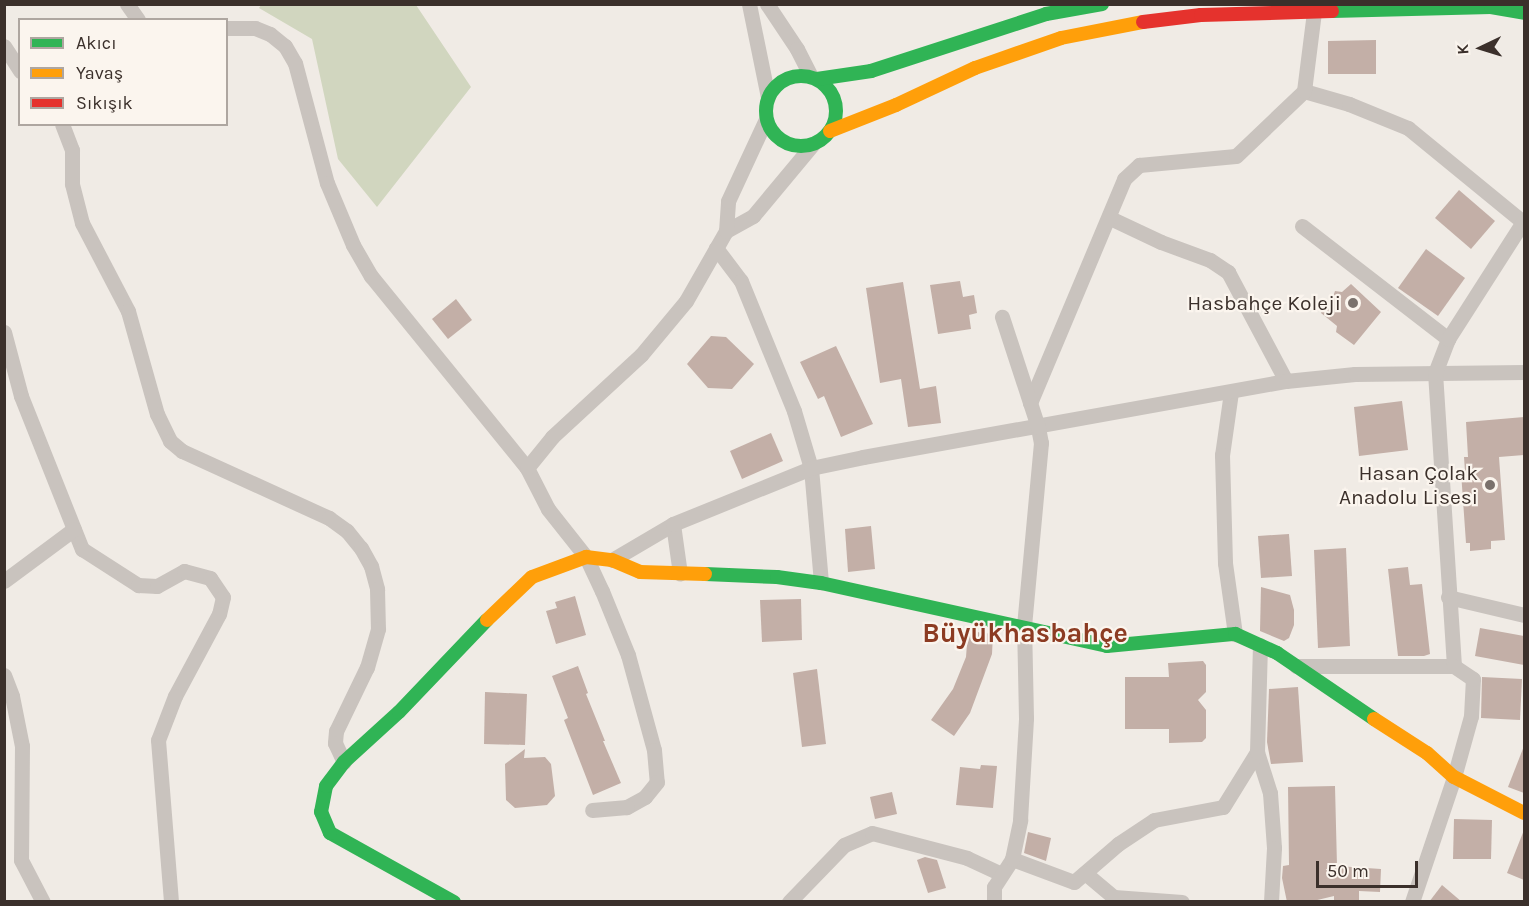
<!DOCTYPE html>
<meta charset="utf-8">
<style>
body{margin:0}
#map{position:relative;width:1529px;height:906px;overflow:hidden;background:#f0ebe5;font-family:Karla,sans-serif}
div>[style]{position:absolute}
.green>*{inset:0;background:#d1d6bf}
.building>*{inset:0;background:#c3afa7}
.street>*{height:15px;margin:-7.5px;padding:0 7.5px;transform-origin:7.5px;border-radius:7.5px;background:#c9c3be}
.fast>*{height:14px;margin:-7px;padding:0 7px;transform-origin:7px;border-radius:7px;background:#30b455}
.fast>.ring{margin:-7px;padding:0;box-sizing:content-box;background:none;border:14px solid #30b455;border-radius:50%}
.slow>*{height:14px;margin:-7px;padding:0 7px;transform-origin:7px;border-radius:7px;background:#ff9f0a}
.jam>*{height:14px;margin:-7px;padding:0 7px;transform-origin:7px;border-radius:7px;background:#e5322d}
.dots>*{width:16px;height:16px;translate:-50% -50%;box-sizing:border-box;border:3px solid #fbf5ee;border-radius:50%}
span{translate:-50% -50%;white-space:nowrap;text-align:center;line-height:1.15;-webkit-text-stroke:4.5px #fbf5ee;paint-order:stroke}
.poi-label{font-size:21px;color:#3b302b}
.right{translate:-100% -50%;text-align:right}
.district-label{font-size:27px;color:#8c3b22;font-weight:700}
.frame{position:absolute;inset:0;border:6px solid #3b302b;pointer-events:none}
.legend{position:absolute;left:18px;top:18px;width:210px;height:108px;box-sizing:border-box;background:#fbf5ee;border:2px solid #aea6a0;margin:0;padding:8px 10px;list-style:none;font-size:18px;color:#3b302b}
.legend li{display:flex;align-items:center;gap:12px;height:30px}
.legend b{width:30px;border:2px solid #aea6a0}
.north{position:absolute;left:1451px;top:18px;width:60px;height:60px;-webkit-text-stroke:4px #fbf5ee;paint-order:stroke;rotate:266deg;font-size:16px;font-weight:700;line-height:24px;text-align:center;color:#3b302b}
.north::after{content:'';display:block;margin:auto;width:21px;height:27px;background:#3b302b;clip-path:polygon(50% 0,100% 100%,50% 72%,0 100%)}
.scale{position:absolute;left:1316px;top:861px;width:102px;height:27px;box-sizing:border-box;border:3px solid #3b302b;border-top:0;padding-left:8px;font-size:18px;line-height:21px;white-space:nowrap;color:#3b302b;-webkit-text-stroke:4px #fbf5ee;paint-order:stroke}
</style>
<div id="map">
<div class="green">
<i style="clip-path:polygon(261px 5px,416px 5px,471px 87px,377px 207px,338px 159px,312px 39px,259px 8px)"></i>
</div>
<div class="building">
<i style="clip-path:polygon(1376px 40px,1376px 74px,1328px 74px,1328px 41px)"></i>
<i style="clip-path:polygon(1459px 190px,1495px 221px,1471px 249px,1435px 218px)"></i>
<i style="clip-path:polygon(1426px 249px,1465px 278px,1438px 316px,1398px 288px)"></i>
<i style="clip-path:polygon(960px 281px,963px 297px,974px 295px,977px 313px,969px 315px,971px 329px,938px 334px,930px 285px)"></i>
<i style="clip-path:polygon(903px 282px,920px 389px,936px 386px,941px 423px,908px 427px,901px 379px,880px 383px,866px 288px)"></i>
<i style="clip-path:polygon(1351px 284px,1381px 312px,1354px 345px,1336px 332px,1337px 326px,1321px 313px,1327px 303px,1330px 305px,1335px 291px,1342px 292px)"></i>
<i style="clip-path:polygon(456px 299px,472px 320px,448px 339px,432px 319px)"></i>
<i style="clip-path:polygon(711px 336px,726px 337px,754px 364px,732px 389px,708px 388px,687px 364px)"></i>
<i style="clip-path:polygon(836px 346px,873px 424px,841px 437px,824px 396px,818px 399px,800px 362px)"></i>
<i style="clip-path:polygon(1402px 401px,1408px 450px,1359px 456px,1354px 407px)"></i>
<i style="clip-path:polygon(1524px 417px,1524px 455px,1499px 457px,1505px 540px,1491px 541px,1491px 549px,1470px 551px,1470px 543px,1466px 543px,1461px 472px,1465px 472px,1464px 457px,1468px 457px,1466px 422px)"></i>
<i style="clip-path:polygon(771px 433px,783px 461px,742px 479px,730px 451px)"></i>
<i style="clip-path:polygon(871px 526px,875px 569px,848px 572px,845px 529px)"></i>
<i style="clip-path:polygon(1289px 534px,1292px 576px,1261px 578px,1258px 536px)"></i>
<i style="clip-path:polygon(1346px 548px,1350px 646px,1318px 648px,1314px 550px)"></i>
<i style="clip-path:polygon(1408px 567px,1410px 585px,1422px 584px,1430px 654px,1424px 656px,1398px 656px,1388px 569px)"></i>
<i style="clip-path:polygon(1261px 587px,1290px 595px,1294px 610px,1294px 625px,1289px 638px,1284px 641px,1260px 631px)"></i>
<i style="clip-path:polygon(575px 596px,586px 635px,556px 644px,546px 611px,557px 608px,555px 602px)"></i>
<i style="clip-path:polygon(801px 599px,802px 640px,762px 642px,760px 600px)"></i>
<i style="clip-path:polygon(1480px 628px,1524px 636px,1524px 665px,1475px 656px)"></i>
<i style="clip-path:polygon(968px 631px,993px 634px,992px 654px,970px 713px,954px 736px,931px 720px,953px 689px,966px 657px)"></i>
<i style="clip-path:polygon(1203px 661px,1206px 665px,1206px 692px,1198px 700px,1206px 710px,1206px 738px,1202px 742px,1169px 743px,1169px 729px,1125px 729px,1125px 677px,1169px 677px,1168px 663px)"></i>
<i style="clip-path:polygon(578px 666px,588px 693px,586px 694px,605px 741px,603px 741px,621px 783px,593px 795px,564px 720px,568px 718px,552px 676px)"></i>
<i style="clip-path:polygon(817px 669px,826px 744px,802px 747px,793px 673px)"></i>
<i style="clip-path:polygon(1482px 677px,1522px 679px,1520px 720px,1481px 718px)"></i>
<i style="clip-path:polygon(1298px 687px,1303px 762px,1271px 764px,1267px 742px,1269px 689px)"></i>
<i style="clip-path:polygon(485px 692px,527px 694px,525px 745px,484px 744px)"></i>
<i style="clip-path:polygon(1524px 746px,1524px 793px,1508px 787px)"></i>
<i style="clip-path:polygon(525px 749px,524px 758px,545px 757px,551px 764px,555px 796px,547px 805px,515px 808px,506px 800px,505px 764px)"></i>
<i style="clip-path:polygon(981px 765px,997px 766px,993px 808px,956px 805px,960px 767px,980px 769px)"></i>
<i style="clip-path:polygon(1335px 786px,1337px 866px,1381px 869px,1380px 892px,1359px 891px,1359px 902px,1334px 902px,1334px 896px,1309px 902px,1287px 902px,1282px 878px,1283px 866px,1289px 865px,1288px 787px)"></i>
<i style="clip-path:polygon(892px 792px,897px 814px,875px 819px,870px 797px)"></i>
<i style="clip-path:polygon(1454px 819px,1492px 820px,1491px 859px,1453px 859px)"></i>
<i style="clip-path:polygon(1524px 830px,1524px 880px,1507px 873px)"></i>
<i style="clip-path:polygon(1028px 832px,1051px 838px,1046px 861px,1024px 853px)"></i>
<i style="clip-path:polygon(925px 857px,937px 860px,946px 888px,928px 893px,917px 860px)"></i>
<i style="clip-path:polygon(1442px 885px,1462px 902px,1429px 902px)"></i>
</div>
<div class="street">
<i style="left:127px;top:4px;width:19px;rotate:55deg"></i>
<i style="left:749px;top:4px;width:95px;rotate:78.5deg"></i>
<i style="left:767px;top:4px;width:54px;rotate:56.3deg"></i>
<i style="left:797px;top:49px;width:30px;rotate:63deg"></i>
<i style="left:226px;top:28px;width:29px"></i>
<i style="left:255px;top:28px;width:16px;rotate:22deg"></i>
<i style="left:270px;top:34px;width:19px;rotate:39deg"></i>
<i style="left:285px;top:46px;width:20px;rotate:60deg"></i>
<i style="left:295px;top:63px;width:124px;rotate:75.1deg"></i>
<i style="left:327px;top:183px;width:67px;rotate:67.2deg"></i>
<i style="left:353px;top:245px;width:36px;rotate:60deg"></i>
<i style="left:371px;top:276px;width:247px;rotate:50.9deg"></i>
<i style="left:527px;top:468px;width:46px;rotate:62.9deg"></i>
<i style="left:548px;top:509px;width:61px;rotate:51.6deg"></i>
<i style="left:586px;top:557px;width:38px;rotate:65deg"></i>
<i style="left:602px;top:591px;width:69px;rotate:67.9deg"></i>
<i style="left:628px;top:655px;width:98px;rotate:74.7deg"></i>
<i style="left:654px;top:750px;width:32px;rotate:85deg"></i>
<i style="left:657px;top:782px;width:19px;rotate:129deg"></i>
<i style="left:645px;top:797px;width:21px;rotate:151deg"></i>
<i style="left:627px;top:807px;width:35px;rotate:175deg"></i>
<i style="left:4px;top:46px;width:30px;rotate:57deg"></i>
<i style="left:1304px;top:91px;width:47px;rotate:16.1deg"></i>
<i style="left:1349px;top:104px;width:64px;rotate:22.1deg"></i>
<i style="left:1408px;top:128px;width:150px;rotate:39.3deg"></i>
<i style="left:62px;top:124px;width:28px;rotate:69deg"></i>
<i style="left:72px;top:150px;width:34px;rotate:90deg"></i>
<i style="left:72px;top:184px;width:40px;rotate:75.6deg"></i>
<i style="left:82px;top:223px;width:99px;rotate:62.4deg"></i>
<i style="left:128px;top:311px;width:107px;rotate:74.3deg"></i>
<i style="left:157px;top:414px;width:30px;rotate:64deg"></i>
<i style="left:170px;top:441px;width:16px;rotate:40deg"></i>
<i style="left:182px;top:451px;width:162px;rotate:24.5deg"></i>
<i style="left:329px;top:518px;width:22px;rotate:36deg"></i>
<i style="left:347px;top:531px;width:22px;rotate:51deg"></i>
<i style="left:361px;top:548px;width:21px;rotate:61deg"></i>
<i style="left:371px;top:566px;width:24px;rotate:75deg"></i>
<i style="left:377px;top:589px;width:40px;rotate:88.6deg"></i>
<i style="left:378px;top:629px;width:40px;rotate:106deg"></i>
<i style="left:367px;top:667px;width:71px;rotate:115.8deg"></i>
<i style="left:336px;top:731px;width:12px;rotate:95deg"></i>
<i style="left:335px;top:743px;width:21px;rotate:65deg"></i>
<i style="left:1110px;top:218px;width:56px;rotate:25.2deg"></i>
<i style="left:1161px;top:242px;width:52px;rotate:20.2deg"></i>
<i style="left:1210px;top:260px;width:22px;rotate:34deg"></i>
<i style="left:1228px;top:272px;width:123px;rotate:62deg"></i>
<i style="left:1302px;top:226px;width:185px;rotate:37.7deg"></i>
<i style="left:726px;top:231px;width:31px;rotate:-29deg"></i>
<i style="left:753px;top:216px;width:94px;rotate:-50.2deg"></i>
<i style="left:716px;top:248px;width:41px;rotate:52.9deg"></i>
<i style="left:741px;top:281px;width:140px;rotate:67.8deg"></i>
<i style="left:794px;top:411px;width:59px;rotate:73.4deg"></i>
<i style="left:811px;top:468px;width:115px;rotate:85deg"></i>
<i style="left:4px;top:332px;width:66px;rotate:75.1deg"></i>
<i style="left:21px;top:396px;width:165px;rotate:68.3deg"></i>
<i style="left:82px;top:549px;width:67px;rotate:32.7deg"></i>
<i style="left:138px;top:585px;width:19px;rotate:3deg"></i>
<i style="left:157px;top:586px;width:31px;rotate:-29deg"></i>
<i style="left:184px;top:571px;width:27px;rotate:15deg"></i>
<i style="left:210px;top:578px;width:23px;rotate:56deg"></i>
<i style="left:223px;top:597px;width:17px;rotate:103deg"></i>
<i style="left:219px;top:614px;width:93px;rotate:118.2deg"></i>
<i style="left:175px;top:696px;width:47px;rotate:111.1deg"></i>
<i style="left:158px;top:740px;width:163px;rotate:85.4deg"></i>
<i style="left:1231px;top:392px;width:64px;rotate:98.1deg"></i>
<i style="left:1222px;top:455px;width:108px;rotate:88.4deg"></i>
<i style="left:1225px;top:563px;width:72px;rotate:82deg"></i>
<i style="left:1030px;top:403px;width:243px;rotate:-67.2deg"></i>
<i style="left:1124px;top:179px;width:21px;rotate:-43deg"></i>
<i style="left:1139px;top:165px;width:97px;rotate:-5.3deg"></i>
<i style="left:1236px;top:156px;width:94px;rotate:-43.7deg"></i>
<i style="left:1304px;top:91px;width:80px;rotate:-82.8deg"></i>
<i style="left:527px;top:468px;width:40px;rotate:-51deg"></i>
<i style="left:552px;top:437px;width:121px;rotate:-42.7deg"></i>
<i style="left:641px;top:355px;width:70px;rotate:-50.2deg"></i>
<i style="left:686px;top:301px;width:81px;rotate:-60.3deg"></i>
<i style="left:726px;top:231px;width:30px;rotate:-86deg"></i>
<i style="left:728px;top:201px;width:90px;rotate:-65.1deg"></i>
<i style="left:673px;top:524px;width:50px;rotate:82deg"></i>
<i style="left:612px;top:560px;width:71px;rotate:-30.5deg"></i>
<i style="left:673px;top:524px;width:149px;rotate:-22.1deg"></i>
<i style="left:811px;top:468px;width:53px;rotate:-11.9deg"></i>
<i style="left:863px;top:457px;width:430px;rotate:-10.2deg"></i>
<i style="left:1286px;top:381px;width:69px;rotate:-5.8deg"></i>
<i style="left:1355px;top:374px;width:169px;rotate:-0.7deg"></i>
<i style="left:4px;top:581px;width:87px;rotate:-36.6deg"></i>
<i style="left:1448px;top:597px;width:78px;rotate:13.3deg"></i>
<i style="left:1296px;top:666px;width:158px"></i>
<i style="left:1454px;top:666px;width:294px;rotate:-93.7deg"></i>
<i style="left:1435px;top:373px;width:36px;rotate:-69deg"></i>
<i style="left:1448px;top:339px;width:141px;rotate:-57.4deg"></i>
<i style="left:4px;top:675px;width:22px;rotate:69deg"></i>
<i style="left:12px;top:696px;width:51px;rotate:78.7deg"></i>
<i style="left:22px;top:746px;width:114px;rotate:90.5deg"></i>
<i style="left:21px;top:860px;width:47px;rotate:62.4deg"></i>
<i style="left:1257px;top:752px;width:43px;rotate:72.4deg"></i>
<i style="left:1270px;top:793px;width:55px;rotate:85.8deg"></i>
<i style="left:1274px;top:848px;width:54px;rotate:93.2deg"></i>
<i style="left:1012px;top:859px;width:66px;rotate:20.4deg"></i>
<i style="left:1074px;top:882px;width:58px;rotate:-40.8deg"></i>
<i style="left:1118px;top:844px;width:43px;rotate:-33.7deg"></i>
<i style="left:1154px;top:820px;width:70px;rotate:-10.7deg"></i>
<i style="left:1223px;top:807px;width:65px;rotate:-58.3deg"></i>
<i style="left:1257px;top:752px;width:107px;rotate:-88.4deg"></i>
<i style="left:1085px;top:873px;width:38px;rotate:40deg"></i>
<i style="left:1114px;top:897px;width:68px;rotate:4.2deg"></i>
<i style="left:789px;top:902px;width:79px;rotate:-46deg"></i>
<i style="left:844px;top:845px;width:30px;rotate:-23deg"></i>
<i style="left:872px;top:833px;width:98px;rotate:14.7deg"></i>
<i style="left:967px;top:858px;width:38px;rotate:25deg"></i>
<i style="left:994px;top:902px;width:15px;rotate:-90deg"></i>
<i style="left:994px;top:887px;width:33px;rotate:-57deg"></i>
<i style="left:1012px;top:859px;width:40px;rotate:-78deg"></i>
<i style="left:1020px;top:820px;width:102px;rotate:-86.6deg"></i>
<i style="left:1026px;top:718px;width:92px;rotate:-91.2deg"></i>
<i style="left:1024px;top:626px;width:184px;rotate:-84.7deg"></i>
<i style="left:1041px;top:443px;width:16px;rotate:-101deg"></i>
<i style="left:1038px;top:427px;width:116px;rotate:-108.1deg"></i>
<i style="left:1412px;top:902px;width:132px;rotate:-71.4deg"></i>
<i style="left:1454px;top:777px;width:63px;rotate:-74.4deg"></i>
<i style="left:1471px;top:716px;width:37px;rotate:-87deg"></i>
<i style="left:1473px;top:679px;width:23px;rotate:-146deg"></i>
</div>
<div class="fast">
<i style="left:1332px;top:11px;width:159px;rotate:-1.4deg"></i>
<i style="left:1491px;top:7px;width:34px;rotate:10deg"></i>
<i class="ring" style="left:766px;top:76px;width:56px;height:56px"></i>
<i style="left:817px;top:79px;width:55px;rotate:-8.4deg"></i>
<i style="left:871px;top:71px;width:184px;rotate:-18deg"></i>
<i style="left:1046px;top:14px;width:57px;rotate:-10.1deg"></i>
<i style="left:705px;top:574px;width:72px;rotate:2.4deg"></i>
<i style="left:777px;top:577px;width:44px;rotate:7.8deg"></i>
<i style="left:821px;top:583px;width:293px;rotate:12.4deg"></i>
<i style="left:1107px;top:646px;width:129px;rotate:-5.4deg"></i>
<i style="left:1235px;top:634px;width:46px;rotate:24.3deg"></i>
<i style="left:1277px;top:653px;width:117px;rotate:34.2deg"></i>
<i style="left:454px;top:902px;width:142px;rotate:-150.9deg"></i>
<i style="left:330px;top:833px;width:23px;rotate:-113deg"></i>
<i style="left:321px;top:812px;width:26px;rotate:-79deg"></i>
<i style="left:326px;top:786px;width:30px;rotate:-53deg"></i>
<i style="left:344px;top:762px;width:74px;rotate:-42.3deg"></i>
<i style="left:399px;top:712px;width:127px;rotate:-46.3deg"></i>
</div>
<div class="slow">
<i style="left:830px;top:131px;width:71px;rotate:-21.5deg"></i>
<i style="left:896px;top:105px;width:87px;rotate:-25.1deg"></i>
<i style="left:975px;top:68px;width:91px;rotate:-19.2deg"></i>
<i style="left:1061px;top:38px;width:84px;rotate:-11deg"></i>
<i style="left:487px;top:620px;width:62px;rotate:-43.7deg"></i>
<i style="left:532px;top:577px;width:58px;rotate:-20.3deg"></i>
<i style="left:586px;top:557px;width:26px;rotate:7deg"></i>
<i style="left:612px;top:560px;width:30px;rotate:23deg"></i>
<i style="left:640px;top:572px;width:65px;rotate:1.8deg"></i>
<i style="left:1374px;top:719px;width:63px;rotate:32.7deg"></i>
<i style="left:1427px;top:753px;width:36px;rotate:42deg"></i>
<i style="left:1454px;top:777px;width:79px;rotate:27.2deg"></i>
</div>
<div class="jam">
<i style="left:1143px;top:22px;width:58px;rotate:-6.9deg"></i>
<i style="left:1201px;top:15px;width:131px;rotate:-1.7deg"></i>
</div>
<div class="dots">
<i style="left:1353px;top:303px;background:#7a716c"></i>
<i style="left:1490px;top:485px;background:#7a716c"></i>
</div>
<div class="poi-label">
<span class="right" style="left:1341px;top:303px">Hasbahçe Koleji</span>
<span class="right" style="left:1478px;top:485px">Hasan Çolak<br>Anadolu Lisesi</span>
</div>
<div class="district-label">
<span style="left:1025px;top:634px">Büyükhasbahçe</span>
</div>
<div class="frame"></div>
<ul class="legend">
<li><b style="height:8px;background:#30b455"></b>Akıcı</li>
<li><b style="height:8px;background:#ff9f0a"></b>Yavaş</li>
<li><b style="height:8px;background:#e5322d"></b>Sıkışık</li>
</ul>
<div class="north">K</div>
<div class="scale">50 m</div>
</div>
